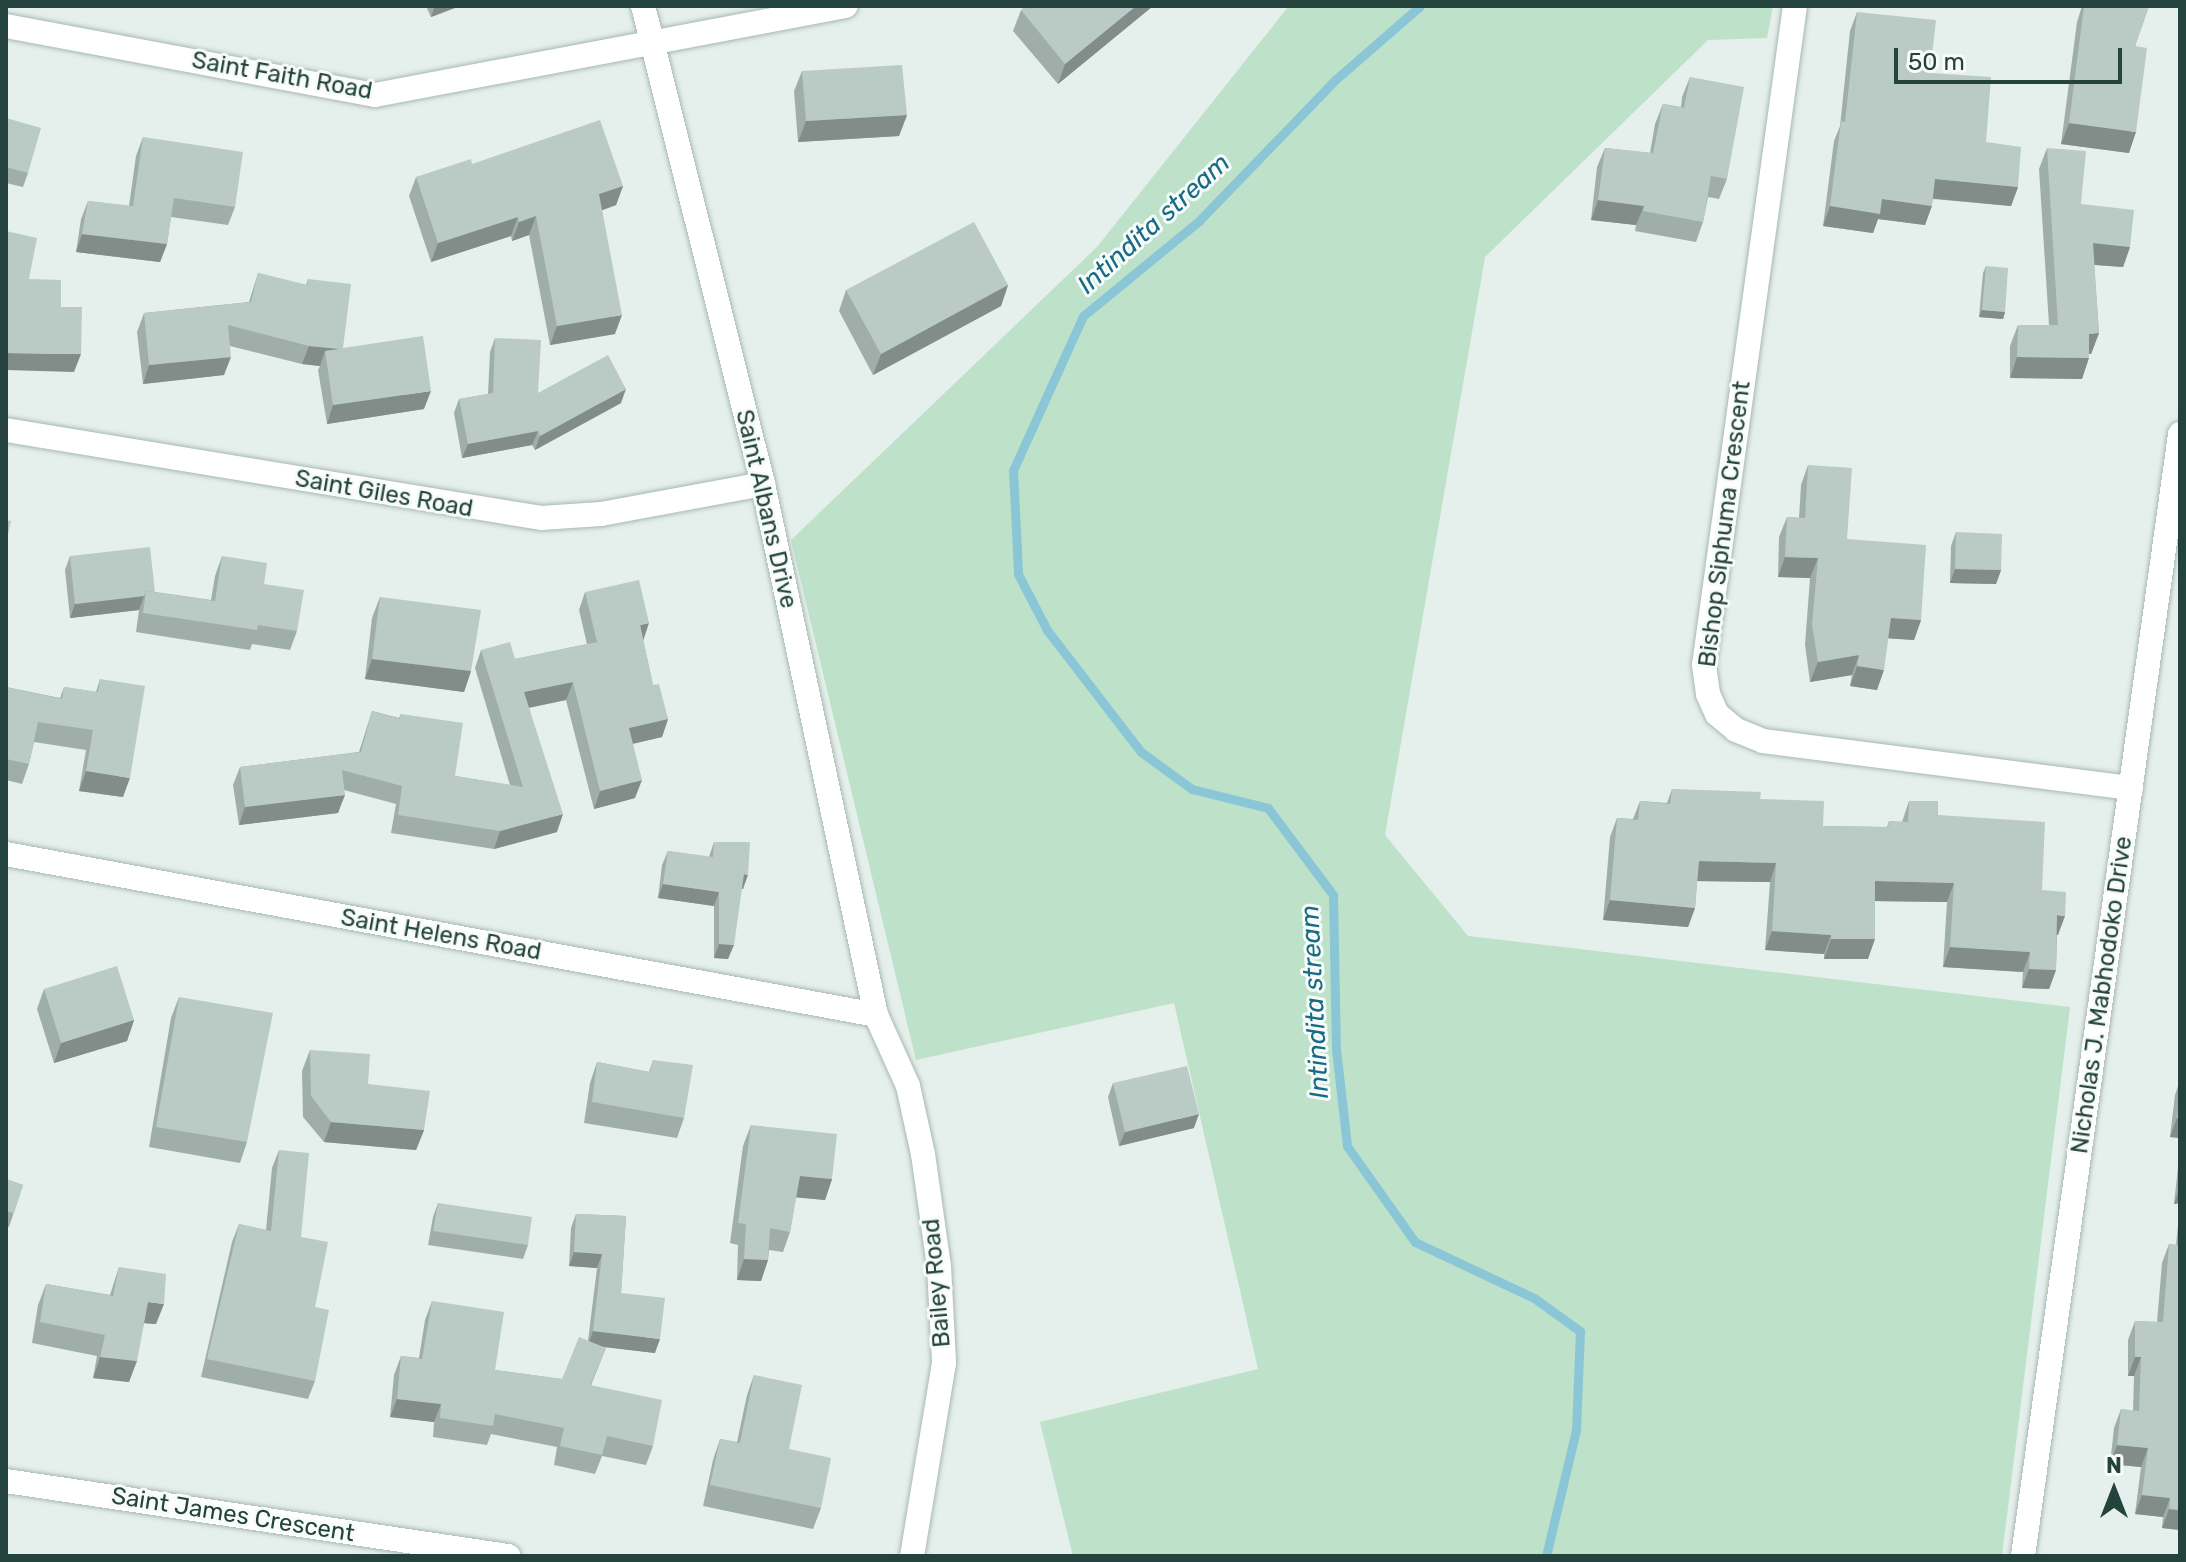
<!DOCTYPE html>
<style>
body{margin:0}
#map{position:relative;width:2186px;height:1562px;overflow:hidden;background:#e5efeb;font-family:Rubik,sans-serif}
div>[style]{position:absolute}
.green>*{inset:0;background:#bde1c9}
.stream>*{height:9px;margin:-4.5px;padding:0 4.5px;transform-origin:4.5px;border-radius:4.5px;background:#8bc6d7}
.roads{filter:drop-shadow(0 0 2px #a7b8b3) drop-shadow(0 0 2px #a7b8b3)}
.minor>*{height:24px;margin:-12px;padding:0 12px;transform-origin:12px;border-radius:12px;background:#fff}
.wall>*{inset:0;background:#a0aea9}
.shaded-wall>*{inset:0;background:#828d8a}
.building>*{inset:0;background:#bacac5}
span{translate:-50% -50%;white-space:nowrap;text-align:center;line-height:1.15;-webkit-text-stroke:6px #f7fbf9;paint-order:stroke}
.street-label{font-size:24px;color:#23433c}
.water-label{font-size:26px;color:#186b84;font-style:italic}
.frame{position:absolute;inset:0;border:8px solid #23433c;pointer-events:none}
.north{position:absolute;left:2074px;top:1450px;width:80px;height:80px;-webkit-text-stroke:6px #f7fbf9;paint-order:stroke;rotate:0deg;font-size:22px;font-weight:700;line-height:32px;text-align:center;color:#23433c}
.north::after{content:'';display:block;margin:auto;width:28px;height:36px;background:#23433c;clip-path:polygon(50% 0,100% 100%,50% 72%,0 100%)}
.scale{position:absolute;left:1894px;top:48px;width:228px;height:36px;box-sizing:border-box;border:4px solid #23433c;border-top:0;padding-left:10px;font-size:24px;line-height:28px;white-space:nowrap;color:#23433c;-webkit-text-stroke:6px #f7fbf9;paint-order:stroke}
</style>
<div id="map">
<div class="green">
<i style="clip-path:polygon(1289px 6px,1773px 6px,1767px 38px,1708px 40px,1485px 257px,1385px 835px,1468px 936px,2070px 1007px,2002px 1556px,1073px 1556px,1040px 1422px,1258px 1369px,1174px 1003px,916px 1060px,791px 540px,1097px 247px)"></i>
</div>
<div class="stream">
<i style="left:1420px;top:6px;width:111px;rotate:139deg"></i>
<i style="left:1336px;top:79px;width:196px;rotate:134deg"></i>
<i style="left:1200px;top:220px;width:151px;rotate:140.6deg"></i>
<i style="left:1083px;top:316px;width:169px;rotate:114.4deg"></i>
<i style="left:1013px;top:470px;width:104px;rotate:87.2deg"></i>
<i style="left:1018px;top:574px;width:63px;rotate:62.6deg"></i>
<i style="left:1047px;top:630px;width:154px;rotate:52.4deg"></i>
<i style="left:1141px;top:752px;width:63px;rotate:36deg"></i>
<i style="left:1192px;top:789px;width:78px;rotate:14deg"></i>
<i style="left:1268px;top:808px;width:109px;rotate:53.2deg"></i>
<i style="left:1333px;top:895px;width:154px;rotate:88.9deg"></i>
<i style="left:1336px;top:1049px;width:98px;rotate:83.5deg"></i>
<i style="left:1347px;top:1146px;width:118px;rotate:54.7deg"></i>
<i style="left:1415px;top:1242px;width:132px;rotate:25.2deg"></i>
<i style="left:1534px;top:1298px;width:57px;rotate:35.7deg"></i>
<i style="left:1580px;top:1331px;width:99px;rotate:92.3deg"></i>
<i style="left:1576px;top:1430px;width:130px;rotate:103.4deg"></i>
</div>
<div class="roads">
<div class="minor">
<i style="left:643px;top:6px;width:493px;rotate:75.9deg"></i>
<i style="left:763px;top:484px;width:543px;rotate:77.99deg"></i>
<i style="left:876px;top:1015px;width:78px;rotate:65.7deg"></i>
<i style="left:908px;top:1086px;width:70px;rotate:77.6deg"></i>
<i style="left:923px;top:1154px;width:113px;rotate:81.9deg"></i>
<i style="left:939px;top:1266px;width:97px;rotate:87deg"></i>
<i style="left:944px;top:1363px;width:196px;rotate:99.4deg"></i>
<i style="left:1795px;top:6px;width:665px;rotate:97.86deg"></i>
<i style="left:1704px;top:665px;width:29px;rotate:82deg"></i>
<i style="left:1708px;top:694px;width:22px;rotate:66deg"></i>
<i style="left:1717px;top:714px;width:25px;rotate:40deg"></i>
<i style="left:1736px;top:730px;width:29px;rotate:22deg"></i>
<i style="left:1763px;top:741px;width:371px;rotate:7.3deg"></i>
<i style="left:6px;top:26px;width:375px;rotate:10.6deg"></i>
<i style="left:375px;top:95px;width:479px;rotate:-10.7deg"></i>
<i style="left:6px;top:430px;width:542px;rotate:9.34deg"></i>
<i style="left:541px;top:518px;width:60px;rotate:-3.8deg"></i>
<i style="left:601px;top:514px;width:165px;rotate:-10.5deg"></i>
<i style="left:6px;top:854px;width:885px;rotate:10.48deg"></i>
<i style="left:6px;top:1481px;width:508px;rotate:8.5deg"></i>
<i style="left:2023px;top:1556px;width:1133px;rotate:-82.03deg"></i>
</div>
</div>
<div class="wall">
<i style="clip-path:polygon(426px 6px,460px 6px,431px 17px)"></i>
<i style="clip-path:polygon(1153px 6px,1058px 84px,1013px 31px,1021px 10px)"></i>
<i style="clip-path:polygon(2082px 6px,2149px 6px,2135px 46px,2129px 153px,2061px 144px,2077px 22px)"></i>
<i style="clip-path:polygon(1857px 12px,1930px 73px,1986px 142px,2018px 187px,2011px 206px,1933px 199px,1925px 225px,1878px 219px,1873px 233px,1823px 226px,1834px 141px,1840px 126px,1850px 31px)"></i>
<i style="clip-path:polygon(802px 71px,907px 115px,899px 136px,798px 142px,794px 91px)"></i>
<i style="clip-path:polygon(1690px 77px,1727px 179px,1719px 199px,1708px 197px,1703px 222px,1696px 242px,1635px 231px,1636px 225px,1591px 220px,1597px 167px,1605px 148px,1650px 153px,1655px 124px,1663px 104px,1681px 107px,1682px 97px)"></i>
<i style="clip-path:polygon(6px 118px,28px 173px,23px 187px,6px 183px)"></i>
<i style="clip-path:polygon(143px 137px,235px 207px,228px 225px,171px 217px,167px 244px,160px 262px,76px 252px,81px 219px,88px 201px,129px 206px,136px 156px)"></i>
<i style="clip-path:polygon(2047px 148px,2081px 204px,2130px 247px,2123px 267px,2094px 265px,2099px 333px,2091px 354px,2089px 354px,2082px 379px,2010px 378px,2010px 346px,2018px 325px,2049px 325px,2039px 169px)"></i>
<i style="clip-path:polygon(472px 164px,623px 186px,616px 205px,602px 210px,615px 334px,550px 345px,529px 235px,512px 241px,511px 236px,431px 262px,409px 196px,416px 177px)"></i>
<i style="clip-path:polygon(1986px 266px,2005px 312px,2003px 319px,1979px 317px,1983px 273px)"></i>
<i style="clip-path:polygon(258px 273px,306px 285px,308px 279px,343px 348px,424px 409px,327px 424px,318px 370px,320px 366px,302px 364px,230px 346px,224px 375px,143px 384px,137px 332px,144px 313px,249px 302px)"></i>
<i style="clip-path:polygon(1008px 285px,1001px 306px,873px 375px,839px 311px,846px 290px)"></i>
<i style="clip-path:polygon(495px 338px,538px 393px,621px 403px,535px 450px,532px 445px,462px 458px,454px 413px,459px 399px,488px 394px,490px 352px)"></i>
<i style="clip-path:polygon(1808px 465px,1847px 539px,1921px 620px,1914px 640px,1888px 638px,1877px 690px,1850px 686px,1852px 675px,1810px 682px,1805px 645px,1810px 578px,1778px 577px,1779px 537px,1787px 517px,1799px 518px,1801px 485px)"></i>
<i style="clip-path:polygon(1956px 532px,2001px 570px,1996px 584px,1950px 583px,1951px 546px)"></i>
<i style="clip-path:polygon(70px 556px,155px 592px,211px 600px,215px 576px,222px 556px,264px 584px,297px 631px,290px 650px,252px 644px,250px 650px,136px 632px,139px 610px,70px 618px,65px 570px)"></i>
<i style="clip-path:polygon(585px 592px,643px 640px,653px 685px,668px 719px,662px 737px,633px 744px,635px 798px,594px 809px,566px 700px,529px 708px,557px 832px,494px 849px,391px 833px,396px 804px,344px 790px,338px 813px,239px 825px,233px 785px,240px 767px,359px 752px,372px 711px,399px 718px,401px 714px,455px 776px,510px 785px,475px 668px,481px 650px,515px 659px,587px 644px,579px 610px)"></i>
<i style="clip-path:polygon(380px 597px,471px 671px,464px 692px,365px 679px,372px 618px)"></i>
<i style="clip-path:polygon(100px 679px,123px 797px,79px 791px,86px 750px,34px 742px,29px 764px,22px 784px,6px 780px,6px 687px,60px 698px,64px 687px,96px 692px)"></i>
<i style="clip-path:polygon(1672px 789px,1760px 799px,1823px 826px,1887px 827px,1889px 821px,1902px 822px,1909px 801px,1938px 815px,2042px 890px,2058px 935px,2057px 935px,2056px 970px,2049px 989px,2022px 988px,2023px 972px,1943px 967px,1947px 902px,1875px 901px,1868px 959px,1824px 959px,1824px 954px,1765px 950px,1770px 882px,1697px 881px,1695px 908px,1688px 927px,1603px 920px,1610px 837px,1617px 818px,1633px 819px,1640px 801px,1667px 803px)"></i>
<i style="clip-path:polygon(714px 842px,743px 889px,741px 889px,728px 959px,714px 958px,714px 906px,658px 898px,662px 865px,668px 851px,709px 857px)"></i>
<i style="clip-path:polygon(44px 989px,134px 1020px,127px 1041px,54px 1063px,37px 1009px)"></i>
<i style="clip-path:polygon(179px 997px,247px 1142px,240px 1163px,149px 1147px,171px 1018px)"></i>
<i style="clip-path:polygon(310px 1050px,368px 1084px,424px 1130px,416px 1150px,324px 1142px,303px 1117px,302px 1071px)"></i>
<i style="clip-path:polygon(653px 1060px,684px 1118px,677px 1138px,584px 1123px,590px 1083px,597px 1062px,649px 1072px)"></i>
<i style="clip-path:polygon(2180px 1080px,2180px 1138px,2170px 1137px,2175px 1095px)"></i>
<i style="clip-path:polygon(1113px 1083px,1194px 1128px,1119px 1146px,1108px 1097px)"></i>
<i style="clip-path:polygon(751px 1125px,832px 1179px,825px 1200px,796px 1197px,790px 1232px,783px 1252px,769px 1250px,768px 1260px,761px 1281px,737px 1280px,738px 1245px,730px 1243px,743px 1146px)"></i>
<i style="clip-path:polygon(2180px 1149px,2180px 1203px,2174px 1204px)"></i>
<i style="clip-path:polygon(279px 1150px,301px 1237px,315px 1307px,315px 1381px,308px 1399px,201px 1377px,232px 1242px,239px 1224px,266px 1230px,272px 1168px)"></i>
<i style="clip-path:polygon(6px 1179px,23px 1185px,9px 1227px,6px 1226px)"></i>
<i style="clip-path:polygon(438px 1203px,528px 1245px,523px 1259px,428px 1245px,433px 1217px)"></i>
<i style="clip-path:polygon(2180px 1205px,2180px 1530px,2162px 1528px,2163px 1517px,2135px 1514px,2141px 1467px,2110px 1464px,2114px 1428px,2121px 1409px,2133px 1411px,2134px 1376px,2128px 1376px,2128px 1340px,2135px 1321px,2157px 1322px,2162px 1263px,2169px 1244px,2176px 1245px)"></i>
<i style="clip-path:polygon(576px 1214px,626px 1216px,621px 1293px,655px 1353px,603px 1347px,606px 1348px,591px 1385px,653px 1446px,646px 1465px,602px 1456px,595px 1474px,554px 1465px,557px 1447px,491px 1434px,487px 1445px,433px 1437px,434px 1422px,390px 1417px,394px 1375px,401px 1356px,419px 1358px,425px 1320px,432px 1301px,495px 1370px,562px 1379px,588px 1341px,597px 1268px,569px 1266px,571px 1228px)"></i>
<i style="clip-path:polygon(119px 1267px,156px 1324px,144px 1323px,129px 1382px,93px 1378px,97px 1356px,32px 1343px,38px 1305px,46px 1284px,110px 1295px)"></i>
<i style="clip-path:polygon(754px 1375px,789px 1449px,821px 1508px,813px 1529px,703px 1506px,713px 1460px,720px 1439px,737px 1442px,747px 1395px)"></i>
</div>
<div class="shaded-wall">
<i style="clip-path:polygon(435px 6px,460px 6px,431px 17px)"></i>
<i style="clip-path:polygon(1136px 6px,1153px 6px,1058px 84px,1065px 64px)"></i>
<i style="clip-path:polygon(907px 115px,899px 136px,798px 142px,806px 121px)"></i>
<i style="clip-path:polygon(2069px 123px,2136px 132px,2129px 153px,2061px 144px)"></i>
<i style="clip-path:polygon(1935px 179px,2018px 187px,2011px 206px,1928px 198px)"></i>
<i style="clip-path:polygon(623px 186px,616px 205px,592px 214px,599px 194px)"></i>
<i style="clip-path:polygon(1882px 199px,1932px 206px,1925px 225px,1878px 219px,1873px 233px,1823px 226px,1830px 206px)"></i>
<i style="clip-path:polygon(1598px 200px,1644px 206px,1636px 225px,1591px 220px)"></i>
<i style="clip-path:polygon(536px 216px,529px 235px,512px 241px,519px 222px)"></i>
<i style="clip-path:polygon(518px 217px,511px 236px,431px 262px,438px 243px)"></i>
<i style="clip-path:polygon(82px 234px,167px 244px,160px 262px,76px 252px)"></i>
<i style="clip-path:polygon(2093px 243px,2130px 247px,2123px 267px,2085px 264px)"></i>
<i style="clip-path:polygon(1008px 285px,1001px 306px,873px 375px,881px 354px)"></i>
<i style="clip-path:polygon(1982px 310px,2005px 312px,2003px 319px,1979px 317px)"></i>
<i style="clip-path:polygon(622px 315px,615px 334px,550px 345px,557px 326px)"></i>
<i style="clip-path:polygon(2099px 333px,2091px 354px,2082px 354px,2089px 334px)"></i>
<i style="clip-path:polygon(309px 346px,340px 349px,325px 351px,320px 366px,302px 364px)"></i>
<i style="clip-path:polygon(6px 353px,81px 354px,74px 372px,6px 370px)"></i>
<i style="clip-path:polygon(231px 357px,224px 375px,143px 384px,149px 365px)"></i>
<i style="clip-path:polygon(2017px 357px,2089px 358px,2082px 379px,2010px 378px)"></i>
<i style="clip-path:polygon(626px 389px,621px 403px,535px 450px,540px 436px)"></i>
<i style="clip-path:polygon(431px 391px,424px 409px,327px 424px,333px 405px)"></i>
<i style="clip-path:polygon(538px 431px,532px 445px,462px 458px,468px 444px)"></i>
<i style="clip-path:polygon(1785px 557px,1818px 558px,1810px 578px,1778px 577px)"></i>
<i style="clip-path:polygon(1955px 569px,2001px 570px,1996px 584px,1950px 583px)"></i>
<i style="clip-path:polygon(144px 596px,139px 610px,70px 618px,75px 604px)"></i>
<i style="clip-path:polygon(1891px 618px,1921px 620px,1914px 640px,1883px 638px)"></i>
<i style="clip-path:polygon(649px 623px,643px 641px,640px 625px)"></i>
<i style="clip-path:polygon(1859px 655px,1852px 675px,1810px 682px,1818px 662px)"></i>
<i style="clip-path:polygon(372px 659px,471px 671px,464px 692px,365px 679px)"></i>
<i style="clip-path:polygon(1857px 666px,1884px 670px,1877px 690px,1850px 686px)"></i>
<i style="clip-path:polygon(573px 682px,566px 700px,517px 710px,524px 692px)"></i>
<i style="clip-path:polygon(668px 719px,662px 737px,622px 746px,629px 728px)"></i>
<i style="clip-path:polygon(86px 771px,130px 778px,123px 797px,79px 791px)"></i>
<i style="clip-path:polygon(642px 780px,635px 798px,594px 809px,600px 791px)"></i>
<i style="clip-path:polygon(345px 795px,338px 813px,239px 825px,245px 807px)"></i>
<i style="clip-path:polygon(563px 814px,557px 832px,494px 849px,500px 831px)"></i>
<i style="clip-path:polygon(1699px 861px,1776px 863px,1770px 882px,1692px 881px)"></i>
<i style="clip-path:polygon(744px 874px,748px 875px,743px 889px,738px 888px)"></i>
<i style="clip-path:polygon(1875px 881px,1954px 883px,1947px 902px,1868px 901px)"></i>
<i style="clip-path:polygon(663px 884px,719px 892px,714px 906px,658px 898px)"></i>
<i style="clip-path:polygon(1610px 900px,1695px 908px,1688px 927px,1603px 920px)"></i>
<i style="clip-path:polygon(2057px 915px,2065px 916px,2058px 935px,2050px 935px)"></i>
<i style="clip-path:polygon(1772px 931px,1831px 935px,1824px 954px,1765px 950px)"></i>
<i style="clip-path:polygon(1831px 939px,1875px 939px,1868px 959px,1824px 959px)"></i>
<i style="clip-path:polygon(719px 944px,734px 945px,728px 959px,714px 958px)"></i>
<i style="clip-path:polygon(1950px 947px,2030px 952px,2023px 972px,1943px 967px)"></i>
<i style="clip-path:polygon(2029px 969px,2056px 970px,2049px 989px,2022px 988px)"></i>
<i style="clip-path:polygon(134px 1020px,127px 1041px,54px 1063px,61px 1043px)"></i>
<i style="clip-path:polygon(1199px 1114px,1194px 1128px,1119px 1146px,1125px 1132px)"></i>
<i style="clip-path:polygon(2177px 1118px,2180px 1118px,2180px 1138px,2170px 1137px)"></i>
<i style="clip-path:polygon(331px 1122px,424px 1130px,416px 1150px,324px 1142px)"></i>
<i style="clip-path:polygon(800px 1176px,832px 1179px,825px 1200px,792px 1197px)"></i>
<i style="clip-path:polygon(2180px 1187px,2180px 1203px,2174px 1204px)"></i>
<i style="clip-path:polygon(574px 1252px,602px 1254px,597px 1268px,569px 1266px)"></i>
<i style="clip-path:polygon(744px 1259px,768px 1260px,761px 1281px,737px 1280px)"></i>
<i style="clip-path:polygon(148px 1302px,164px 1304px,156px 1324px,141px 1323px)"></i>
<i style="clip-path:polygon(593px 1331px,660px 1339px,655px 1353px,588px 1345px)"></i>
<i style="clip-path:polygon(100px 1357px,137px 1361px,129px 1382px,93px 1378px)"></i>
<i style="clip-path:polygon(2135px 1357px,2141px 1357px,2134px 1376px,2128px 1376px)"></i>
<i style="clip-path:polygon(397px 1399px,441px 1404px,434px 1422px,390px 1417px)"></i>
<i style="clip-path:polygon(2117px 1445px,2148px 1448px,2141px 1467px,2110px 1464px)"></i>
<i style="clip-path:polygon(2142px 1495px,2170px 1498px,2163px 1517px,2135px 1514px)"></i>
<i style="clip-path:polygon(2169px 1509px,2180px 1510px,2180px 1530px,2162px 1528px)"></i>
</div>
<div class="building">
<i style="clip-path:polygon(1025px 6px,1136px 6px,1065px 64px,1021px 10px)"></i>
<i style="clip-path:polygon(2084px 6px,2149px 6px,2135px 46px,2147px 48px,2136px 132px,2069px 123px)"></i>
<i style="clip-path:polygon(1857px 12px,1936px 20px,1930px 73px,1991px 77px,1986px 142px,2021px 147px,2018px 187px,1935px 179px,1932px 206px,1882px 199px,1880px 214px,1830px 206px,1841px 121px,1845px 122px)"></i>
<i style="clip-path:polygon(902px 65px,907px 115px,806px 121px,802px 71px)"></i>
<i style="clip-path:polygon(1690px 77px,1744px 87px,1727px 179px,1711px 176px,1703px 222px,1643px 211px,1644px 206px,1598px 200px,1605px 148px,1653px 153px,1663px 104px,1684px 108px)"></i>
<i style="clip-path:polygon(6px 118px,41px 128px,28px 173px,6px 167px)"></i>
<i style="clip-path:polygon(600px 120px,623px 186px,599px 194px,622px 315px,557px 326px,536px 216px,519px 222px,518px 217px,438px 243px,416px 177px,471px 159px,472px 164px)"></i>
<i style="clip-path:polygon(143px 137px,243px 152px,235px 207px,174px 198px,167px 244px,82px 234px,88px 201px,133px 206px)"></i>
<i style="clip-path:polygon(2047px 148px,2086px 151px,2081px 204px,2134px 210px,2130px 247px,2093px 243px,2099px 333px,2089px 334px,2089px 358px,2017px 357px,2018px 325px,2058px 325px)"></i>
<i style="clip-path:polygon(974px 222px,1008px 285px,881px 354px,846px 290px)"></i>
<i style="clip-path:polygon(6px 231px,37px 238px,29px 279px,61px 280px,61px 307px,82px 307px,81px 354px,6px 353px)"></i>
<i style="clip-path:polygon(1986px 266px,2008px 268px,2005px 312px,1982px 310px)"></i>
<i style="clip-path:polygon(258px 273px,307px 285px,308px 279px,351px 284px,343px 348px,423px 336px,431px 391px,333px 405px,325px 351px,340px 349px,309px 346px,228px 325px,231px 357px,149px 365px,144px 313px,251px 302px)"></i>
<i style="clip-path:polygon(495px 338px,541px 340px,538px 393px,608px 355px,626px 389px,540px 436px,538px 431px,468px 444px,459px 399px,493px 393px)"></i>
<i style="clip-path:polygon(1808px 465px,1852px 468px,1847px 539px,1926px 545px,1921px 620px,1891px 618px,1884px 670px,1857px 666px,1859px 655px,1818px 662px,1812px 625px,1818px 558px,1785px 557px,1787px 517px,1805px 518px)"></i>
<i style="clip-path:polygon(6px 520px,11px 521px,6px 544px)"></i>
<i style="clip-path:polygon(1956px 532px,2002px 534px,2001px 570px,1955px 569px)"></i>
<i style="clip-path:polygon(150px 547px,155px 592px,146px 591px,144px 596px,75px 604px,70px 556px)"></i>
<i style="clip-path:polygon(222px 556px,267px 563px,264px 584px,304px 590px,297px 631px,258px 625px,257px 630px,143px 613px,146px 591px,215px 601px)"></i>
<i style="clip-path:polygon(639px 580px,649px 623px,640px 625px,653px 685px,659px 684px,668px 719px,629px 728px,642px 780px,600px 791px,573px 682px,524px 692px,563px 814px,500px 831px,398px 815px,402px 786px,342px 770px,345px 795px,245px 807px,240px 767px,361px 752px,372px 711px,400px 719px,401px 714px,463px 723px,455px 776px,523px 787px,481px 650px,510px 642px,515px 659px,597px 642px,585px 592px)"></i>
<i style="clip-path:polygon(380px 597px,481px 610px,471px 671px,372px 659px)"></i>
<i style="clip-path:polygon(100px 679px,145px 686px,130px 778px,86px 771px,93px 730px,38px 722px,29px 764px,6px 759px,6px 687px,62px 699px,64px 687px,98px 692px)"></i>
<i style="clip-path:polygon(1672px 789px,1761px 792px,1760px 799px,1824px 801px,1823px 826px,1888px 827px,1889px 821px,1908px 822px,1909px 801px,1938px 801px,1938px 815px,2045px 822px,2042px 890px,2066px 892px,2065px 916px,2057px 915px,2056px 970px,2029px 969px,2030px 952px,1950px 947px,1954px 883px,1875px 881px,1875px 939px,1831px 939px,1831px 935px,1772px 931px,1776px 863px,1699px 861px,1695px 908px,1610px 900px,1617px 818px,1638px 820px,1640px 801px,1670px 804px)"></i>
<i style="clip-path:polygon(714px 842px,750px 842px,748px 875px,744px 874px,734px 945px,719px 944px,719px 892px,663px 884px,668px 851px,713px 857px)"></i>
<i style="clip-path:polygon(117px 966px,134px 1020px,61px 1043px,44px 989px)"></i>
<i style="clip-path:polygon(179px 997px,273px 1013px,247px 1142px,156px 1127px)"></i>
<i style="clip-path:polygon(310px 1050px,370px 1054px,368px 1084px,430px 1091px,424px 1130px,331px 1122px,311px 1096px)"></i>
<i style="clip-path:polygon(653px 1060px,693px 1065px,684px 1118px,592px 1102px,597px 1062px,650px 1072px)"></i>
<i style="clip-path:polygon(1187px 1066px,1199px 1114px,1125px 1132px,1113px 1083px)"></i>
<i style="clip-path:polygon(2180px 1091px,2180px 1118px,2177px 1118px)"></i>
<i style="clip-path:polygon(751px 1125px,837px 1134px,832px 1179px,800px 1176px,790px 1232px,770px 1228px,768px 1260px,744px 1259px,746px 1224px,738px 1223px)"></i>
<i style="clip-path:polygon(279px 1150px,309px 1153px,301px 1237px,328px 1242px,315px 1307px,329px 1310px,315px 1381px,207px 1359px,239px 1224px,271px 1231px)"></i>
<i style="clip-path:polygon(6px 1179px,23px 1185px,14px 1213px,6px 1211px)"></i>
<i style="clip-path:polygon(438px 1203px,532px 1217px,528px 1245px,433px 1231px)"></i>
<i style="clip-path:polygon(576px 1214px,626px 1216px,621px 1293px,665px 1298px,660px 1339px,593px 1331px,602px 1254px,574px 1252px)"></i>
<i style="clip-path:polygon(2169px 1244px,2180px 1245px,2180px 1510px,2169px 1509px,2170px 1498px,2142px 1495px,2148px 1448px,2117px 1445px,2121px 1409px,2139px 1411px,2141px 1357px,2135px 1357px,2135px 1321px,2163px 1322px)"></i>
<i style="clip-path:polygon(119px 1267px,166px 1274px,164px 1304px,148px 1302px,137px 1361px,100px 1357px,105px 1335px,40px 1322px,46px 1284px,113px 1296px)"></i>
<i style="clip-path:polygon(432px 1301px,504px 1312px,495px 1370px,562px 1379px,579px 1337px,606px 1348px,590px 1385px,662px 1400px,653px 1446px,607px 1436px,602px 1455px,560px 1446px,564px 1428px,495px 1414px,493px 1426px,440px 1418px,441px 1404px,397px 1399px,401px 1356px,422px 1359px)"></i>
<i style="clip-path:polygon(754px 1375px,802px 1385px,789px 1449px,831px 1458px,821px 1508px,710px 1485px,720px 1439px,740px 1443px)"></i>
</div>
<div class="street-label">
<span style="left:282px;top:76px;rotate:10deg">Saint Faith Road</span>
<span style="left:384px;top:494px;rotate:10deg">Saint Giles Road</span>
<span style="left:766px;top:509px;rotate:77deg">Saint Albans Drive</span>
<span style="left:1725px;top:524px;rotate:-83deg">Bishop Siphuma Crescent</span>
<span style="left:441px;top:935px;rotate:10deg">Saint Helens Road</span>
<span style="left:2102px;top:995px;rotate:-82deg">Nicholas J. Mabhodoko Drive</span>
<span style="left:937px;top:1283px;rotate:-95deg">Bailey Road</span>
<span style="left:233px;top:1515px;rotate:9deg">Saint James Crescent</span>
</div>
<div class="water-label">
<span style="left:1154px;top:224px;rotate:-42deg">Intindita stream</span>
<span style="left:1315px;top:1002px;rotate:-93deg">Intindita stream</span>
</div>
<div class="frame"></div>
<div class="north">N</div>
<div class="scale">50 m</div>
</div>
